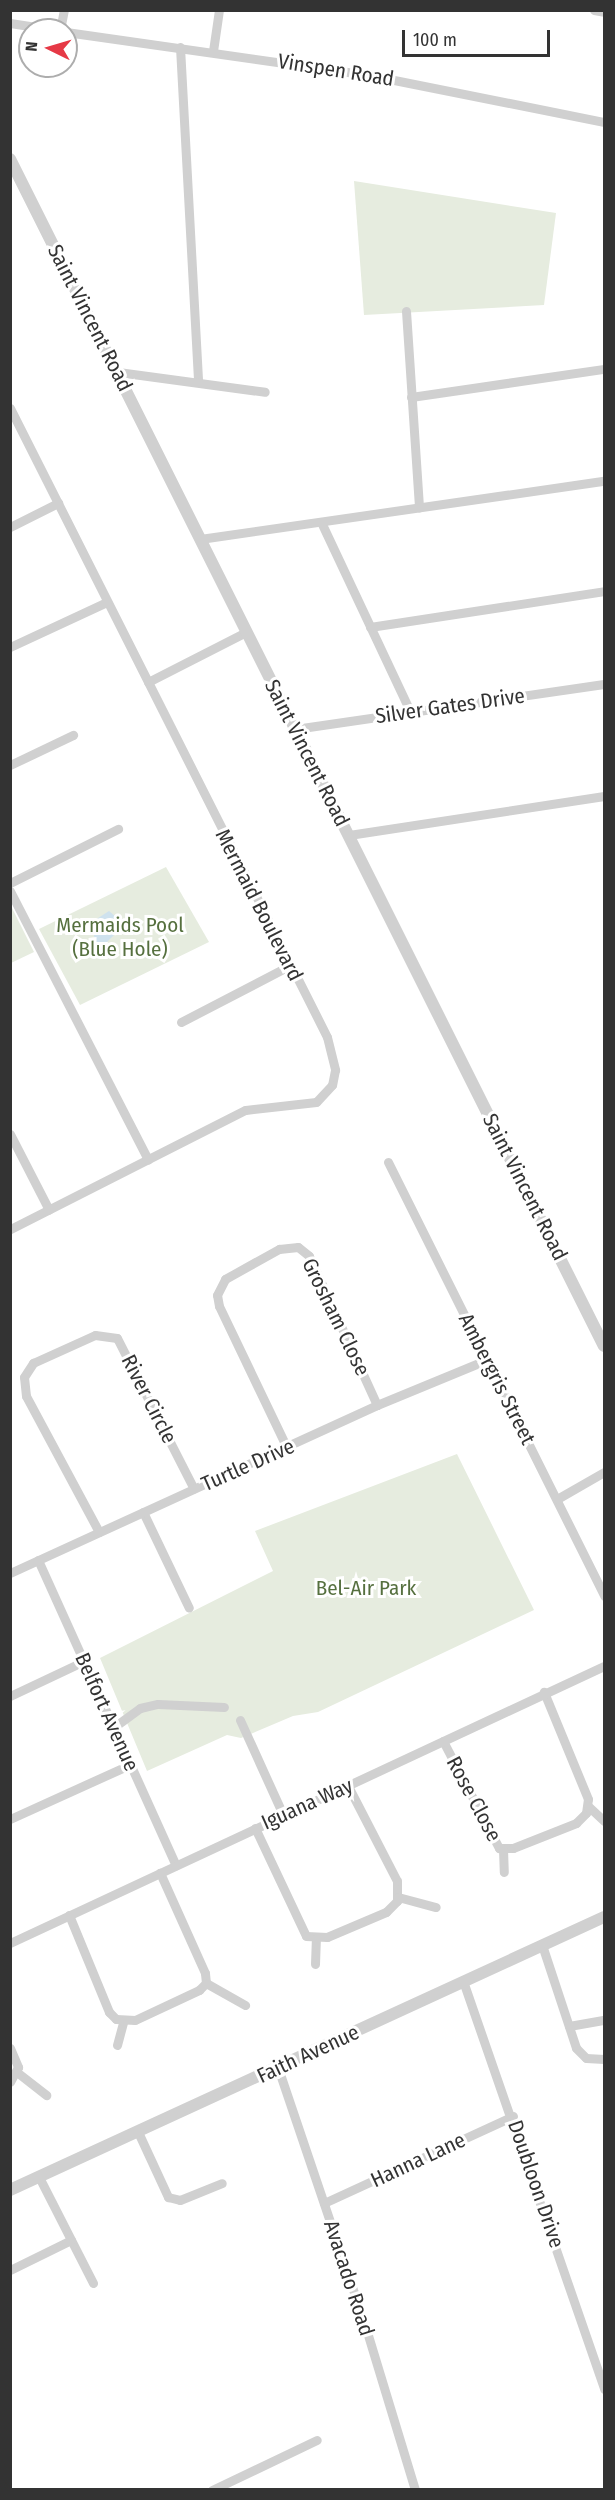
<!DOCTYPE html>
<style>
body{margin:0}
#map{position:relative;width:615px;height:2500px;overflow:hidden;background:#fff;font-family:"Fira Sans Condensed",sans-serif}
div>[style]{position:absolute}
.green>*{inset:0;background:#e6ecdf}
.water>*{inset:0;background:#cfe2ee}
.minor>*{height:9px;margin:-4.5px;padding:0 4.5px;transform-origin:4.5px;border-radius:4.5px;background:#d0d0d0}
.tertiary>*{height:12px;margin:-6px;padding:0 6px;transform-origin:6px;border-radius:6px;background:#d0d0d0}
span{translate:-50% -50%;white-space:nowrap;text-align:center;line-height:1.15;-webkit-text-stroke:6px #fff;paint-order:stroke}
.street-label{font-size:21px;color:#333}
.park-label{font-size:21px;color:#56703f}
.frame{position:absolute;inset:0;border:12px solid #333;pointer-events:none}
.north{position:absolute;left:18px;top:18px;width:60px;height:60px;box-sizing:border-box;background:#fff;border:2px solid #adadad;border-radius:50%;rotate:275deg;font-size:16px;font-weight:700;line-height:24px;text-align:center;color:#333}
.north::after{content:'';display:block;margin:auto;width:21px;height:27px;background:#e63946;clip-path:polygon(50% 0,100% 100%,50% 72%,0 100%)}
.scale{position:absolute;left:402px;top:30px;width:148px;height:27px;box-sizing:border-box;border:3px solid #333;border-top:0;padding-left:8px;font-size:18px;line-height:21px;white-space:nowrap;color:#333;-webkit-text-stroke:4px #fff;paint-order:stroke}
</style>
<div id="map">
<div class="green">
<i style="clip-path:polygon(354px 181px,556px 213px,544px 305px,364px 315px)"></i>
<i style="clip-path:polygon(166px 867px,209px 942px,80px 1005px,39px 929px)"></i>
<i style="clip-path:polygon(10px 904px,34px 952px,11px 963px,10px 963px)"></i>
<i style="clip-path:polygon(457px 1454px,534px 1610px,318px 1712px,293px 1716px,241px 1738px,227px 1735px,147px 1771px,100px 1658px,273px 1571px,255px 1531px)"></i>
</div>
<div class="water">
<i style="clip-path:polygon(109px 911px,116px 917px,118px 931px,107px 942px,96px 943px,92px 928px,95px 920px)"></i>
</div>
<div class="minor">
<i style="left:594px;top:10px;width:10px;rotate:11deg"></i>
<i style="left:10px;top:23px;width:46px;rotate:8.8deg"></i>
<i style="left:60px;top:30px;width:20px;rotate:-79deg"></i>
<i style="left:66px;top:32px;width:311px;rotate:8.1deg"></i>
<i style="left:374px;top:76px;width:235px;rotate:11.3deg"></i>
<i style="left:180px;top:47px;width:335px;rotate:86.9deg"></i>
<i style="left:213px;top:51px;width:41px;rotate:-81.7deg"></i>
<i style="left:406px;top:311px;width:197px;rotate:86.2deg"></i>
<i style="left:118px;top:372px;width:148px;rotate:7.7deg"></i>
<i style="left:411px;top:397px;width:195px;rotate:-8.3deg"></i>
<i style="left:10px;top:408px;width:704px;rotate:63.25deg"></i>
<i style="left:327px;top:1037px;width:34px;rotate:76deg"></i>
<i style="left:335px;top:1070px;width:15px;rotate:101deg"></i>
<i style="left:332px;top:1085px;width:23px;rotate:133deg"></i>
<i style="left:316px;top:1102px;width:71px;rotate:173.6deg"></i>
<i style="left:245px;top:1110px;width:263px;rotate:153.1deg"></i>
<i style="left:321px;top:522px;width:209px;rotate:64.8deg"></i>
<i style="left:10px;top:527px;width:54px;rotate:-26.6deg"></i>
<i style="left:200px;top:539px;width:408px;rotate:-8.2deg"></i>
<i style="left:370px;top:627px;width:237px;rotate:-8.7deg"></i>
<i style="left:10px;top:647px;width:107px;rotate:-24.9deg"></i>
<i style="left:148px;top:682px;width:110px;rotate:-27deg"></i>
<i style="left:295px;top:729px;width:312px;rotate:-8.3deg"></i>
<i style="left:10px;top:765px;width:70px;rotate:-25.5deg"></i>
<i style="left:349px;top:835px;width:258px;rotate:-8.7deg"></i>
<i style="left:10px;top:883px;width:121px;rotate:-26.6deg"></i>
<i style="left:10px;top:891px;width:302px;rotate:62.8deg"></i>
<i style="left:181px;top:1022px;width:122px;rotate:-27.4deg"></i>
<i style="left:10px;top:1134px;width:85px;rotate:62.8deg"></i>
<i style="left:388px;top:1162px;width:485px;rotate:63.5deg"></i>
<i style="left:287px;top:1448px;width:157px;rotate:-115.6deg"></i>
<i style="left:219px;top:1306px;width:11px;rotate:-100deg"></i>
<i style="left:217px;top:1295px;width:18px;rotate:-63deg"></i>
<i style="left:225px;top:1279px;width:62px;rotate:-29.1deg"></i>
<i style="left:279px;top:1249px;width:19px;rotate:-6deg"></i>
<i style="left:298px;top:1247px;width:14px;rotate:39deg"></i>
<i style="left:309px;top:1256px;width:164px;rotate:65.5deg"></i>
<i style="left:557px;top:1499px;width:54px;rotate:-29.9deg"></i>
<i style="left:143px;top:1512px;width:106px;rotate:64.4deg"></i>
<i style="left:99px;top:1532px;width:154px;rotate:-118.2deg"></i>
<i style="left:26px;top:1396px;width:19px;rotate:-96deg"></i>
<i style="left:24px;top:1377px;width:17px;rotate:-57deg"></i>
<i style="left:33px;top:1363px;width:68px;rotate:-24.3deg"></i>
<i style="left:95px;top:1335px;width:22px;rotate:8deg"></i>
<i style="left:117px;top:1338px;width:169px;rotate:63deg"></i>
<i style="left:38px;top:1560px;width:335px;rotate:65.7deg"></i>
<i style="left:10px;top:1573px;width:404px;rotate:-24.6deg"></i>
<i style="left:377px;top:1405px;width:118px;rotate:-22.4deg"></i>
<i style="left:10px;top:1696px;width:82px;rotate:-25.3deg"></i>
<i style="left:240px;top:1720px;width:104px;rotate:65.6deg"></i>
<i style="left:114px;top:1727px;width:32px;rotate:-36deg"></i>
<i style="left:140px;top:1708px;width:18px;rotate:-13deg"></i>
<i style="left:158px;top:1704px;width:66px;rotate:2.6deg"></i>
<i style="left:443px;top:1741px;width:121px;rotate:62.4deg"></i>
<i style="left:499px;top:1848px;width:14px"></i>
<i style="left:513px;top:1848px;width:68px;rotate:-21.6deg"></i>
<i style="left:576px;top:1823px;width:14px;rotate:-45deg"></i>
<i style="left:586px;top:1813px;width:14px;rotate:-82deg"></i>
<i style="left:588px;top:1799px;width:116px;rotate:-112.4deg"></i>
<i style="left:588px;top:1806px;width:22px;rotate:43deg"></i>
<i style="left:10px;top:1819px;width:133px;rotate:-24.4deg"></i>
<i style="left:255px;top:1828px;width:119px;rotate:64.7deg"></i>
<i style="left:306px;top:1936px;width:21px;rotate:3deg"></i>
<i style="left:327px;top:1937px;width:64px;rotate:-23deg"></i>
<i style="left:386px;top:1912px;width:16px;rotate:-45deg"></i>
<i style="left:397px;top:1901px;width:20px;rotate:-90deg"></i>
<i style="left:397px;top:1881px;width:107px;rotate:-117.3deg"></i>
<i style="left:503px;top:1849px;width:23px;rotate:88deg"></i>
<i style="left:398px;top:1897px;width:39px;rotate:15deg"></i>
<i style="left:69px;top:1915px;width:105px;rotate:67.6deg"></i>
<i style="left:109px;top:2012px;width:10px;rotate:45deg"></i>
<i style="left:116px;top:2019px;width:19px;rotate:3deg"></i>
<i style="left:135px;top:2020px;width:71px;rotate:-25.1deg"></i>
<i style="left:199px;top:1990px;width:10px;rotate:-45deg"></i>
<i style="left:206px;top:1983px;width:10px;rotate:-96deg"></i>
<i style="left:205px;top:1973px;width:110px;rotate:-114.2deg"></i>
<i style="left:10px;top:1943px;width:655px;rotate:-25deg"></i>
<i style="left:542px;top:1945px;width:108px;rotate:71.7deg"></i>
<i style="left:576px;top:2048px;width:14px;rotate:45deg"></i>
<i style="left:586px;top:2058px;width:18px;rotate:3deg"></i>
<i style="left:315px;top:1964px;width:25px;rotate:-88deg"></i>
<i style="left:463px;top:1981px;width:432px;rotate:70.9deg"></i>
<i style="left:206px;top:1983px;width:45px;rotate:29.4deg"></i>
<i style="left:569px;top:2026px;width:36px;rotate:-10deg"></i>
<i style="left:117px;top:2045px;width:24px;rotate:-75deg"></i>
<i style="left:10px;top:2048px;width:21px;rotate:67deg"></i>
<i style="left:18px;top:2067px;width:17px;rotate:118deg"></i>
<i style="left:278px;top:2068px;width:268px;rotate:71.3deg"></i>
<i style="left:364px;top:2322px;width:176px;rotate:73.1deg"></i>
<i style="left:18px;top:2073px;width:36px;rotate:38deg"></i>
<i style="left:138px;top:2132px;width:72px;rotate:65.2deg"></i>
<i style="left:168px;top:2197px;width:12px;rotate:14deg"></i>
<i style="left:180px;top:2200px;width:45px;rotate:-22deg"></i>
<i style="left:39px;top:2177px;width:119px;rotate:63deg"></i>
<i style="left:324px;top:2203px;width:208px;rotate:-24.7deg"></i>
<i style="left:10px;top:2270px;width:68px;rotate:-26.2deg"></i>
<i style="left:212px;top:2490px;width:116px;rotate:-25.5deg"></i>
</div>
<div class="tertiary">
<i style="left:10px;top:159px;width:1327px;rotate:63.42deg"></i>
<i style="left:10px;top:2190px;width:654px;rotate:-24.68deg"></i>
</div>
<div class="street-label">
<span style="left:336px;top:70px;rotate:9deg">Vinspen Road</span>
<span style="left:90px;top:318px;rotate:63deg">Saint Vincent Road</span>
<span style="left:450px;top:706px;rotate:-8deg">Silver Gates Drive</span>
<span style="left:307px;top:753px;rotate:63deg">Saint Vincent Road</span>
<span style="left:259px;top:905px;rotate:63deg">Mermaid Boulevard</span>
<span style="left:525px;top:1187px;rotate:63deg">Saint Vincent Road</span>
<span style="left:336px;top:1317px;rotate:64deg">Grosham Close</span>
<span style="left:497px;top:1379px;rotate:63deg">Ambergris Street</span>
<span style="left:149px;top:1399px;rotate:63deg">River Circle</span>
<span style="left:248px;top:1465px;rotate:-24deg">Turtle Drive</span>
<span style="left:107px;top:1712px;rotate:66deg">Belfort Avenue</span>
<span style="left:474px;top:1799px;rotate:62deg">Rose Close</span>
<span style="left:307px;top:1804px;rotate:-24deg">Iguana Way</span>
<span style="left:308px;top:2054px;rotate:-25deg">Faith Avenue</span>
<span style="left:418px;top:2160px;rotate:-25deg">Hanna Lane</span>
<span style="left:536px;top:2184px;rotate:71deg">Doubloon Drive</span>
<span style="left:349px;top:2278px;rotate:72deg">Avacado Road</span>
</div>
<div class="park-label">
<span style="left:120px;top:937px">Mermaids Pool<br>(Blue Hole)</span>
<span style="left:366px;top:1588px">Bel-Air Park</span>
</div>
<div class="frame"></div>
<div class="north">N</div>
<div class="scale">100 m</div>
</div>
